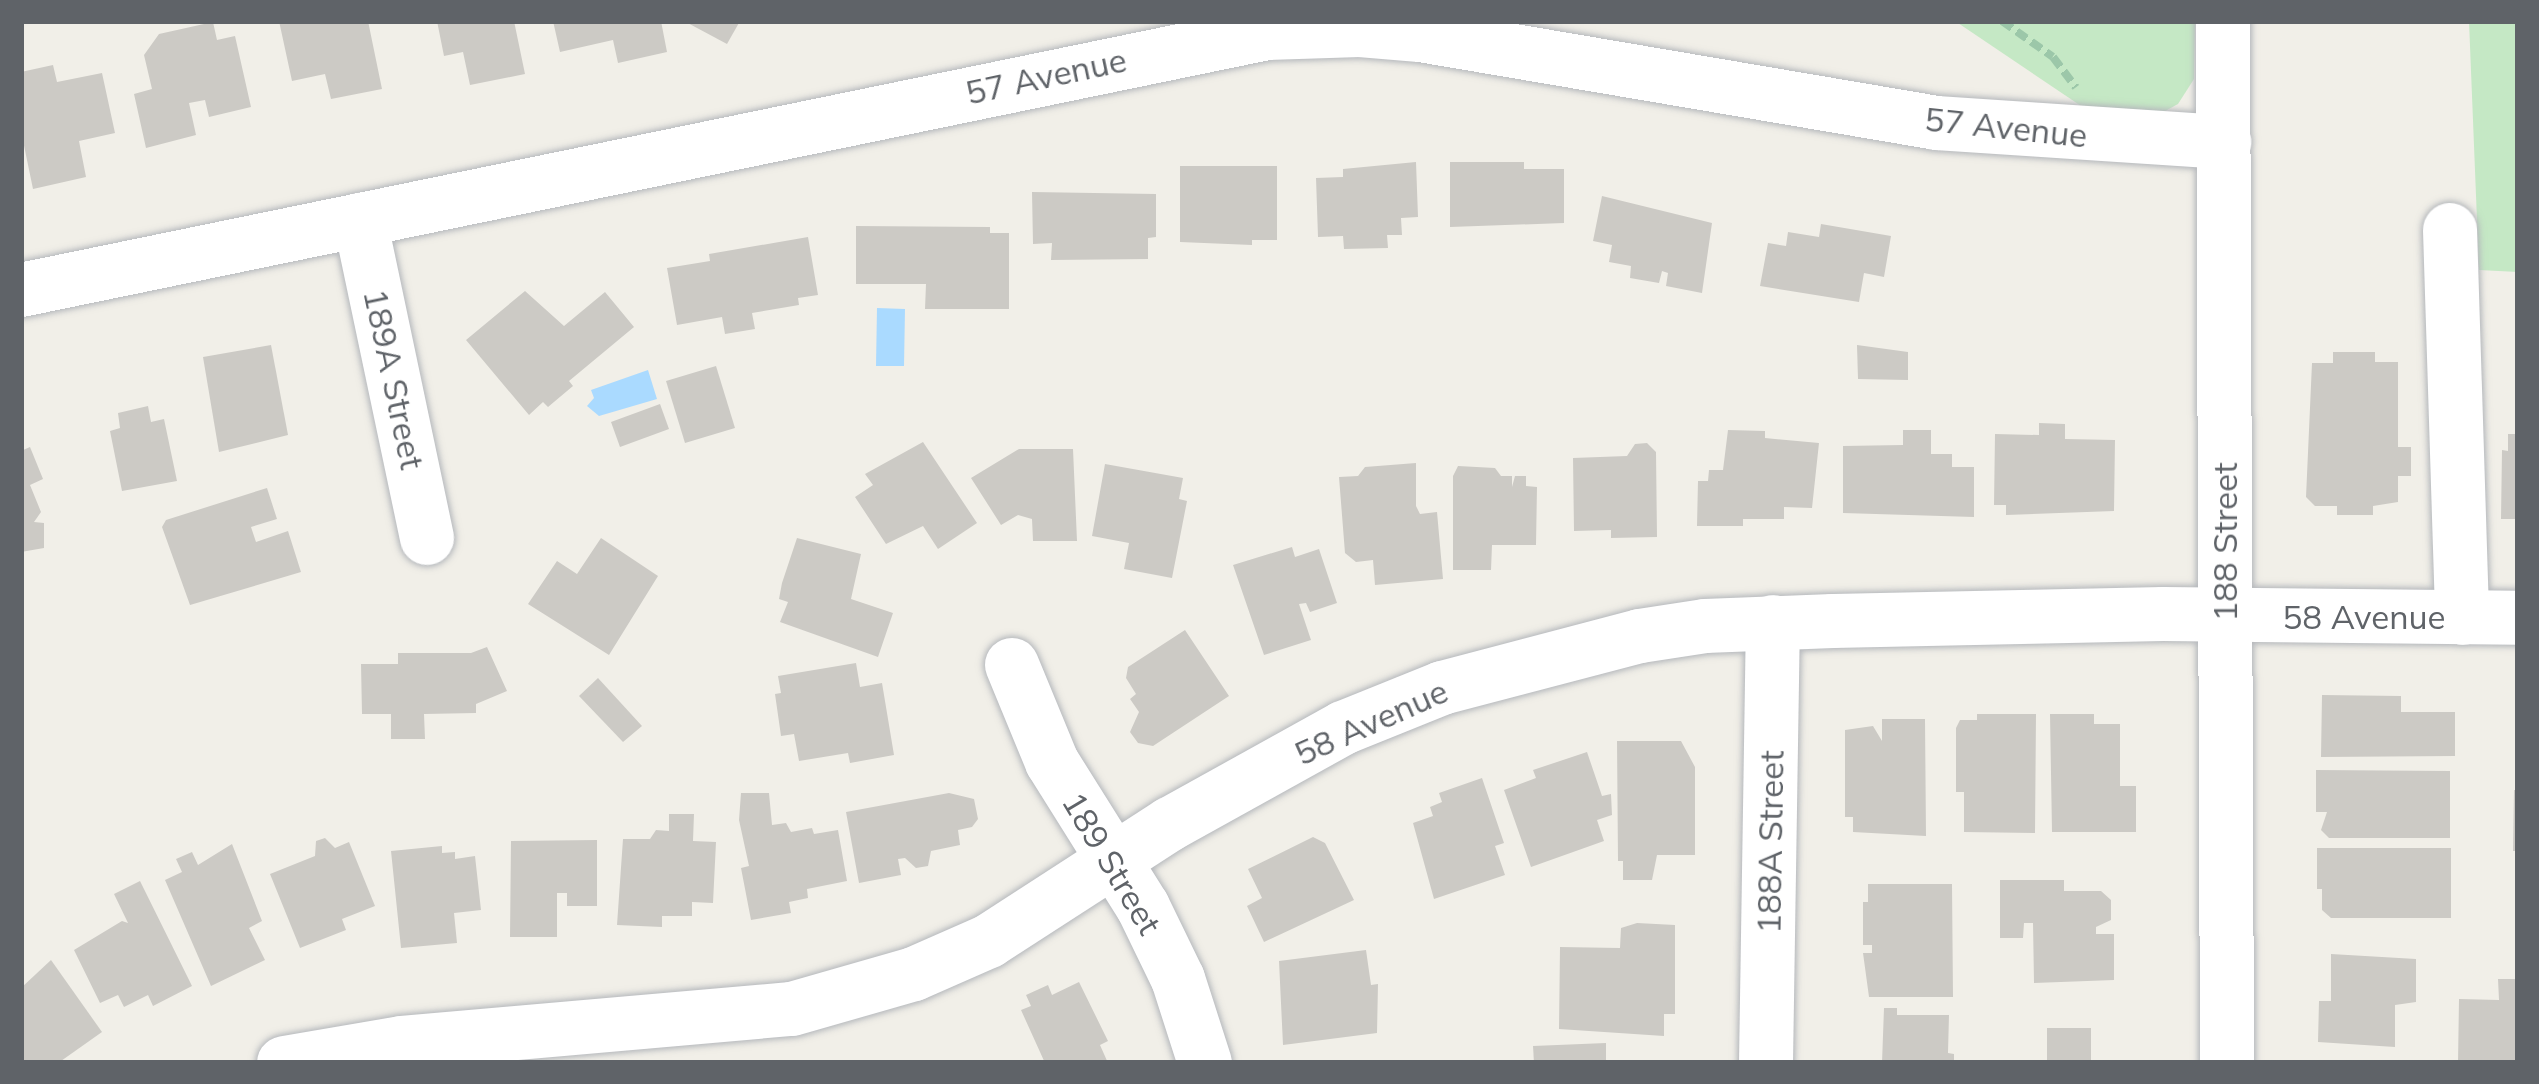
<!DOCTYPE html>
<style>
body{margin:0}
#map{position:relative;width:2539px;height:1084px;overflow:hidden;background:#f1efe8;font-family:Mulish,sans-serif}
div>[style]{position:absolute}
.green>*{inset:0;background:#c5e8c5}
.water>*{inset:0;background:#aadaff}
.building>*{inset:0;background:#cccac5}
.path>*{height:8px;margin-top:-4px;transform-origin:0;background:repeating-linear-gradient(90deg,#9cc7a9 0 12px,transparent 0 18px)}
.roads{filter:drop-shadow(0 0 3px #b5b8bc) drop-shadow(0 0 3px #b5b8bc)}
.minor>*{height:54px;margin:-27px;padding:0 27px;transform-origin:27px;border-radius:27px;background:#fff}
span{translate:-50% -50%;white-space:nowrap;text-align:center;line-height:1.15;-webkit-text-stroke:9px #fff;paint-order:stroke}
.street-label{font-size:33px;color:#5f6368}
.frame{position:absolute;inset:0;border:24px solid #5f6368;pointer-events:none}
</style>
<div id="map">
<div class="green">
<i style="clip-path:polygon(1955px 21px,2195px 21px,2194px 79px,2178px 104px,2156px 116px,2090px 112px)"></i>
<i style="clip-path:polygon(2469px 21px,2518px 21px,2518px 272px,2479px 270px)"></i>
</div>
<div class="water">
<i style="clip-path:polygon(877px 308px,905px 309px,904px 366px,876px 366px)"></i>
<i style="clip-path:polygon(648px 370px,657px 399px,599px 416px,587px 406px,594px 398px,591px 390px)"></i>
</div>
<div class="building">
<i style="clip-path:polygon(279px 21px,368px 21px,382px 89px,331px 99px,325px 74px,292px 81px)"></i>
<i style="clip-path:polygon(437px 21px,514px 21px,525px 74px,470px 85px,463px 52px,444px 56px)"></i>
<i style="clip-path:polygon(553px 21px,661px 21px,667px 52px,618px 63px,613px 40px,560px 52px)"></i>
<i style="clip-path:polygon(684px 21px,740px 21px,727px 44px)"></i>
<i style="clip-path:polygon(213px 22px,217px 40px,235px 36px,251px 107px,209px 117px,205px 100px,189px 103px,196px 135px,146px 148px,134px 94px,152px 89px,144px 55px,159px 34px)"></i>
<i style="clip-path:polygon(53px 65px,57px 82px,102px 73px,115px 133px,79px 141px,86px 177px,33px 189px,21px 131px,21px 72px)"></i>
<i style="clip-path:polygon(1416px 162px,1418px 217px,1401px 218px,1402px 235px,1387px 235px,1388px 248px,1344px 249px,1343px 236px,1318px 237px,1316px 178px,1343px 177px,1343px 169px)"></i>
<i style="clip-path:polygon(1450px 162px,1524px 162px,1524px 169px,1564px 169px,1564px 223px,1450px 227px)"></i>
<i style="clip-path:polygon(1180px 166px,1277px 166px,1277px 240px,1252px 240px,1252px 245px,1180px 242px)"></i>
<i style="clip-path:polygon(1032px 192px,1156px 194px,1156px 237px,1148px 238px,1148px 259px,1051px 260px,1052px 243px,1033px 244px)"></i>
<i style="clip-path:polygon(1602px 196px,1712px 223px,1702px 293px,1666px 286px,1668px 273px,1662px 271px,1659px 283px,1630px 278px,1631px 266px,1609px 262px,1612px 245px,1593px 241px)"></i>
<i style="clip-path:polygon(1821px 224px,1891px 236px,1884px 277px,1864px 273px,1859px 302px,1760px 286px,1768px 243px,1786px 246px,1788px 232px,1819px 237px)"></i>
<i style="clip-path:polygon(856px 226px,990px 227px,990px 233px,1009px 233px,1009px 309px,925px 309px,926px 284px,856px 284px)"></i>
<i style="clip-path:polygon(808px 237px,818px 295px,798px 298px,799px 305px,752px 313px,755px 329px,725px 334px,722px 317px,677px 325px,667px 268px,710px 261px,709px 254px)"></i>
<i style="clip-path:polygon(525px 291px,564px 326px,605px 292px,634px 327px,569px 381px,573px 386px,548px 407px,543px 402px,529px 415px,466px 340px)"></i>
<i style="clip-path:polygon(271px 345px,288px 435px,219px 452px,203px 357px)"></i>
<i style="clip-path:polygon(1857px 345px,1908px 352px,1908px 380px,1858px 379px)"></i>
<i style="clip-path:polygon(2333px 352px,2375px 352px,2375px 362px,2398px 362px,2398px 447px,2411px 447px,2411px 476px,2398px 476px,2398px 502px,2373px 506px,2373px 515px,2337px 515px,2337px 506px,2315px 506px,2306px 497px,2312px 363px,2333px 363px)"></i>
<i style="clip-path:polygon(716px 366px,735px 428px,685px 443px,666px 381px)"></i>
<i style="clip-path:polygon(660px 404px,669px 429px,620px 447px,611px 422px)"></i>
<i style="clip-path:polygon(148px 406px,151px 422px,164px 419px,177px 481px,122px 491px,110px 431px,120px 428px,118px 413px)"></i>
<i style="clip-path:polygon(2039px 423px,2065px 424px,2065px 439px,2115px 440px,2114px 511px,2006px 515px,2006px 505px,1994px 505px,1995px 434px,2039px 435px)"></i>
<i style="clip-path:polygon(1728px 430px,1765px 431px,1765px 438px,1819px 443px,1812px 508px,1784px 507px,1784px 519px,1743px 519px,1743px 526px,1697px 526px,1698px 481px,1708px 481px,1709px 470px,1723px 470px)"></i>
<i style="clip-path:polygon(1903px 430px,1931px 430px,1931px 454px,1952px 454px,1952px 467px,1974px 467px,1974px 517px,1843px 513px,1843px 446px,1903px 445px)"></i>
<i style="clip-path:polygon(2508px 434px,2518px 434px,2518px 519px,2501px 519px,2502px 450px,2508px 451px)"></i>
<i style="clip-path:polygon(923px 442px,977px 523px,938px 549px,923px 526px,886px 544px,855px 497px,873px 485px,865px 474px)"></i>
<i style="clip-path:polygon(1647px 443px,1656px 452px,1657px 537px,1611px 538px,1611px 530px,1574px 531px,1573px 458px,1627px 456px,1635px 444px)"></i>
<i style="clip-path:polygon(30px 447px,43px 479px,30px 485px,41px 512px,34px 522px,44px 523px,44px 548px,21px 552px,21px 451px)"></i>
<i style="clip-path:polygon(1019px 449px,1073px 449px,1077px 541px,1033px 541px,1032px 519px,1018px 515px,1001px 525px,971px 478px)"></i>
<i style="clip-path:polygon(1416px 463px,1416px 506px,1420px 514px,1437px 512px,1443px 579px,1375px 585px,1373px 560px,1356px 562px,1345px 553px,1339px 477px,1358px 476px,1365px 467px)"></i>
<i style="clip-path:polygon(1105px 464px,1183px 478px,1179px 499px,1187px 501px,1172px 578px,1124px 569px,1129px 543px,1092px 536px)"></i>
<i style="clip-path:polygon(1458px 466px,1495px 468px,1501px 476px,1512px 476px,1512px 487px,1515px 476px,1526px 476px,1526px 486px,1537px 487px,1536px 545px,1492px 545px,1491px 570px,1453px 570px,1453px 476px)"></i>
<i style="clip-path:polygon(267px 488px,277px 519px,251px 527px,256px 542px,288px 531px,301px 572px,190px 605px,162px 527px,166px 520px)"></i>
<i style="clip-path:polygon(601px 538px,658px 576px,609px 655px,528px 604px,557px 561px,577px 574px)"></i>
<i style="clip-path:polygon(797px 538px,861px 554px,851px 599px,893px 613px,878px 657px,780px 622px,788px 602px,779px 599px,782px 583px)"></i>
<i style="clip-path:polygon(1292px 547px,1295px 557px,1319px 549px,1337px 603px,1310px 612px,1306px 603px,1299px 604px,1311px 640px,1264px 655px,1233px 565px)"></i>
<i style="clip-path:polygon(1185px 630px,1229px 696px,1153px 746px,1138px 743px,1130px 732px,1139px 712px,1130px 699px,1136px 694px,1126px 678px,1128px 667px)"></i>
<i style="clip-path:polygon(487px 647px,507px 691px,476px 704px,476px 713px,424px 714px,425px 739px,391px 739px,391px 714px,362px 714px,361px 664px,398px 664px,398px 653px,471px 653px)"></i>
<i style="clip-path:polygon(856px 663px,860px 687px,882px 683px,894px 755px,850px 763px,848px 753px,799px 761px,794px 734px,781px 736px,775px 694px,781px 693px,778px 676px)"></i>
<i style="clip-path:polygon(598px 678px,642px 726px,623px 742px,579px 696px)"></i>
<i style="clip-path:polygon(2322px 695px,2401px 696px,2401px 712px,2455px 712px,2455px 756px,2321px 757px)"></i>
<i style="clip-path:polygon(1977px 714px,2036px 714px,2035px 833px,1964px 832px,1964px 792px,1956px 792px,1956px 728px,1960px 720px,1977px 720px)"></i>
<i style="clip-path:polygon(2050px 714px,2094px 714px,2094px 724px,2120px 724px,2120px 786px,2136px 786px,2136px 832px,2052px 832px)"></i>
<i style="clip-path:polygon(1882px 719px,1925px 719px,1926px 836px,1853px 832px,1853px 817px,1845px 817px,1845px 730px,1873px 726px,1882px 741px)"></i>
<i style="clip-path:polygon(1617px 741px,1681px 741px,1695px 767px,1695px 855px,1657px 855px,1652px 880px,1623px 880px,1623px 861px,1618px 861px)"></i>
<i style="clip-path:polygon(1587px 752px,1602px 796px,1611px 794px,1612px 815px,1597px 820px,1604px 841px,1531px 867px,1504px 790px,1536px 778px,1533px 770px)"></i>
<i style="clip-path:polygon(2316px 770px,2450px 771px,2450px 838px,2329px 838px,2321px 830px,2327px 812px,2316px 812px)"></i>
<i style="clip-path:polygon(1482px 778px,1504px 843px,1495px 846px,1505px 875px,1434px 899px,1413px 823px,1433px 816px,1430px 807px,1442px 802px,1439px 793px)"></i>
<i style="clip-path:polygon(2514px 790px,2518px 790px,2518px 851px,2513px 851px)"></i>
<i style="clip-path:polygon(741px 793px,769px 793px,772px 825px,786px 823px,791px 832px,812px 828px,814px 834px,838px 830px,847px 881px,807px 889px,808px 898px,789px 902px,791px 913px,751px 920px,741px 868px,749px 866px,739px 820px)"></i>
<i style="clip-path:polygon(949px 793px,974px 799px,978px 819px,972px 827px,958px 830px,960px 845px,931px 851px,928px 866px,916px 868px,905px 858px,898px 859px,901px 875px,859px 883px,846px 812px)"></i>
<i style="clip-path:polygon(669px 814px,694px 814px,693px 841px,716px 842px,713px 903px,692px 902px,692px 916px,662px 916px,662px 927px,617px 925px,623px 839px,650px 839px,656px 830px,669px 831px)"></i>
<i style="clip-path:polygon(1313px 837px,1325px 843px,1354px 900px,1264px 942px,1247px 906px,1262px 898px,1248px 869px)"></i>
<i style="clip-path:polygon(325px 838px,335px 848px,349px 842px,375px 906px,342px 919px,346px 930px,300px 948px,270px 874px,315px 856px,316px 841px)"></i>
<i style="clip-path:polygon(597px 840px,597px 906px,567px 906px,567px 893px,557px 893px,557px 937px,510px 937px,511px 841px)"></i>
<i style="clip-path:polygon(232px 844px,262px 921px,249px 928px,265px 960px,211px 986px,165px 880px,182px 872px,176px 859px,192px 852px,198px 865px)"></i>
<i style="clip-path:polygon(442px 846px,442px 853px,455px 852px,455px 859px,475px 856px,481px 910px,454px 913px,457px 943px,401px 948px,391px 851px)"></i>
<i style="clip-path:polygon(2317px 848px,2451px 848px,2451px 918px,2331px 918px,2322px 910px,2322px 889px,2317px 889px)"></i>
<i style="clip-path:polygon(2000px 880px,2064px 880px,2064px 891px,2101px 891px,2111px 900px,2111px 920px,2096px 927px,2096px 934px,2114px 934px,2114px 980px,2034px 983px,2033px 923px,2024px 923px,2023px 938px,2000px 938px)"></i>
<i style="clip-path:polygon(140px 881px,192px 986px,153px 1006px,148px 995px,124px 1007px,118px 995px,100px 1003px,74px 950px,122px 921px,128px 923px,114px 894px)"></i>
<i style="clip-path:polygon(1868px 884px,1952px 884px,1953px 997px,1869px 997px,1863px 953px,1872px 953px,1872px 945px,1863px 945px,1863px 902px,1868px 902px)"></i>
<i style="clip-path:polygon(1637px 923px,1675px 925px,1675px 1014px,1664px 1014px,1664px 1036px,1559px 1029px,1560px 947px,1620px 948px,1621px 928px)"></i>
<i style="clip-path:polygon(1366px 950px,1371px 985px,1378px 984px,1377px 1033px,1283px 1045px,1279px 961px)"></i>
<i style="clip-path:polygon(2331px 954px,2416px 959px,2416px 1002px,2395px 1005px,2395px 1047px,2318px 1042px,2319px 1001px,2331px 1001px)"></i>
<i style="clip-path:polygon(51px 960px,102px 1032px,61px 1061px,21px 1063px,21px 988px)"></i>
<i style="clip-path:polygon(2498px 979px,2518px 979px,2518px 1063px,2458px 1063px,2459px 999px,2499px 1000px)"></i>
<i style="clip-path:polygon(1079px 982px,1108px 1041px,1100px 1045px,1108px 1063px,1045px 1063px,1021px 1010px,1031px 1006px,1026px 995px,1048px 985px,1052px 995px)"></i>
<i style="clip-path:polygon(1884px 1008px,1897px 1008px,1897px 1015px,1949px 1015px,1948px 1053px,1954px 1054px,1954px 1063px,1882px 1063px)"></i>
<i style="clip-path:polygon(2047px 1028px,2091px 1028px,2091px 1063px,2047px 1063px)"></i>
<i style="clip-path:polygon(1606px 1043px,1606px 1063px,1534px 1063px,1533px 1046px)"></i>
</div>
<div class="path">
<i style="left:2002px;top:21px;width:62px;rotate:35.2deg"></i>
<i style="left:2053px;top:57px;width:38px;rotate:53deg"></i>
</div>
<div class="roads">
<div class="minor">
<i style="left:2223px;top:21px;width:1042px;rotate:89.78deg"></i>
<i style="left:360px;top:220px;width:325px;rotate:78.1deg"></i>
<i style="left:2450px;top:230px;width:388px;rotate:88.2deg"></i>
<i style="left:21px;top:290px;width:1272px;rotate:-11.65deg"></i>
<i style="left:1267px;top:33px;width:93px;rotate:-1.8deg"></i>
<i style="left:1360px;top:30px;width:60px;rotate:4.8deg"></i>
<i style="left:1420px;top:35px;width:524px;rotate:9.66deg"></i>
<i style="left:1937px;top:123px;width:288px;rotate:3.8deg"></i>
<i style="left:1012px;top:665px;width:105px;rotate:67.6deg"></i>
<i style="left:1052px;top:762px;width:171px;rotate:57.9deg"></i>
<i style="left:1143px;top:907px;width:80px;rotate:64.1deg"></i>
<i style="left:1178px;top:979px;width:88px;rotate:72.2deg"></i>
<i style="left:284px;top:1063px;width:120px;rotate:-9.6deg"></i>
<i style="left:402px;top:1043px;width:391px;rotate:-5deg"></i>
<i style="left:792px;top:1009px;width:127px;rotate:-16deg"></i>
<i style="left:914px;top:974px;width:82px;rotate:-23.7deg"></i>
<i style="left:989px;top:941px;width:216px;rotate:-32.9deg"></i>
<i style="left:1170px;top:824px;width:198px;rotate:-29deg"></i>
<i style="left:1343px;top:728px;width:107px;rotate:-22deg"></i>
<i style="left:1442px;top:688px;width:205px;rotate:-14.7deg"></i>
<i style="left:1640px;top:636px;width:66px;rotate:-8.7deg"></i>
<i style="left:1705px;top:626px;width:128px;rotate:-2.2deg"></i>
<i style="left:1833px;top:621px;width:330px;rotate:-1.2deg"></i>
<i style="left:2163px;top:614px;width:355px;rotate:0.6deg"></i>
<i style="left:1766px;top:1063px;width:441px;rotate:-89.1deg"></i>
</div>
</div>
<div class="street-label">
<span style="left:1046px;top:76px;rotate:-12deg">57 Avenue</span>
<span style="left:2006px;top:127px;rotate:6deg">57 Avenue</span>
<span style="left:394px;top:379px;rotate:78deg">189A Street</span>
<span style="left:2225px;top:542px;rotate:-90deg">188 Street</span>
<span style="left:2364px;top:617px">58 Avenue</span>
<span style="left:1371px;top:722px;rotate:-24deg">58 Avenue</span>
<span style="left:1770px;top:842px;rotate:-89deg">188A Street</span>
<span style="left:1112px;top:863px;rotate:59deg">189 Street</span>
</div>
<div class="frame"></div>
</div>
